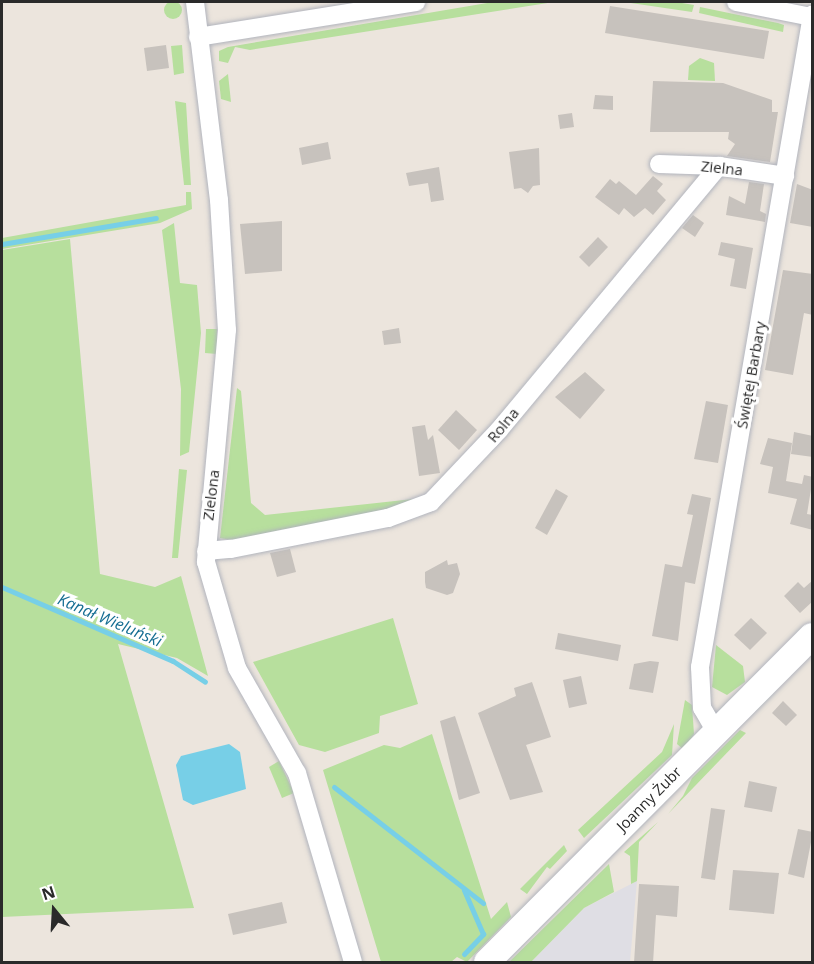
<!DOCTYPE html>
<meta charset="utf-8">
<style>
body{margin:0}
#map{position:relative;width:814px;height:964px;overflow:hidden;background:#ece5dd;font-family:"Open Sans",sans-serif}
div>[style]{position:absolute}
.industrial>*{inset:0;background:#dfdee4}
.green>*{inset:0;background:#b7df9d}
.round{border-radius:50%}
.water>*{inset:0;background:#77cfe7}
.stream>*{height:5px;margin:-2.5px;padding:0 2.5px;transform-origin:2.5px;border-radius:2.5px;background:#77cfe7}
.building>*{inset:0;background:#c7c2bd}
.roads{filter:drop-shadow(0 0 2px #b1b4bd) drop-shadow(0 0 2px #b1b4bd)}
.street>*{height:18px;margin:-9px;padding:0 9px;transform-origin:9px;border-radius:9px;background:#fff}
.secondary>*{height:26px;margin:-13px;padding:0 13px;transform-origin:13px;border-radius:13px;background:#fff}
span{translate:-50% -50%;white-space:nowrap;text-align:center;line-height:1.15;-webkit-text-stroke:6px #fff;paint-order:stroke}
.street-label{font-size:15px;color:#2a2a2a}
.water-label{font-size:16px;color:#166e93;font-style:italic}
.frame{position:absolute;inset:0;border:3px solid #2a2a2a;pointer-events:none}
.north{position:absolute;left:24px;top:880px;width:60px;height:60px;-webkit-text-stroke:4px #fff;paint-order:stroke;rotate:342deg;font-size:16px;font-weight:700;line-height:24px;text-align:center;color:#2a2a2a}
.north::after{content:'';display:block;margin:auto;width:21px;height:27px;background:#2a2a2a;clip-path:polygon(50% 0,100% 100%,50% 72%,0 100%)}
</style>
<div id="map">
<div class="industrial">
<i style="clip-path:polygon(637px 881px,630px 962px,531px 962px,584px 908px)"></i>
</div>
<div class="green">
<i class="round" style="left:164px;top:1px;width:18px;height:18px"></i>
<i style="clip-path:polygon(493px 2px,554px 2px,250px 50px,235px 47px,228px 63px,219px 61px,219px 51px,228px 47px)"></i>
<i style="clip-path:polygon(624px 2px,676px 2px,694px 5px,692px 12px)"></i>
<i style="clip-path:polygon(700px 7px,778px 23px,784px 25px,783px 32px,699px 13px)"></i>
<i style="clip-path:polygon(182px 45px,184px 73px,174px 75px,171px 46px)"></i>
<i style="clip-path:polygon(700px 58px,714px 63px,715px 81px,688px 80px,689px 66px)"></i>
<i style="clip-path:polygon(228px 74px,231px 102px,221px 99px,219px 81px)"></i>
<i style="clip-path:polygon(175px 101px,186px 103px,191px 185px,184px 185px)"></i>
<i style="clip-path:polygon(186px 192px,191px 192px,192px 209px,160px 223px,2px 249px,2px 238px,186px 205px)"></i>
<i style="clip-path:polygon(174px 223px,180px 283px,197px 285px,201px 333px,189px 452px,180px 456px,181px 389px,162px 230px)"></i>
<i style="clip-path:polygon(70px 239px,100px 574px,155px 587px,181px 576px,208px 676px,177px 658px,118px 644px,194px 908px,2px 917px,2px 250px)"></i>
<i style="clip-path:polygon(206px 329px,217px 329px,217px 354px,205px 353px)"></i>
<i style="clip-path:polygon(237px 388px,241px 391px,251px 503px,265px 515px,423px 498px,401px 507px,236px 541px,220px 538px)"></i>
<i style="clip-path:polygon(179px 469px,187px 470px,178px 558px,172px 558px)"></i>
<i style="clip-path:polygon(393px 618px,418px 704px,380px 716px,379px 733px,325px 752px,299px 745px,253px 662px)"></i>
<i style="clip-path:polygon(716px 645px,743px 666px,745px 682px,727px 695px,712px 687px)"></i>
<i style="clip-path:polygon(685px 700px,692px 705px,694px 734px,684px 750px,677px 744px)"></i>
<i style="clip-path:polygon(674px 724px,672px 755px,584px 838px,578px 830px,662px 752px)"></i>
<i style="clip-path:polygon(740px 730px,746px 733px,668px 814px,683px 796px,692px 778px)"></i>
<i style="clip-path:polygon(432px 734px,491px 919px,507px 902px,511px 917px,467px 962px,457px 957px,451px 962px,381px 962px,323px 770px,384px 745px,400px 748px)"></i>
<i style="clip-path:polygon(279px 761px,294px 793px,282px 798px,269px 767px)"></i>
<i style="clip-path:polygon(658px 822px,639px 842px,637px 881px,631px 884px,630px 856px,624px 852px)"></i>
<i style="clip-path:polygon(564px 845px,567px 851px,550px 869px,547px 867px,527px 894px,520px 889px)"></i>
<i style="clip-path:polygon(609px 864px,614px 892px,584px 908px,531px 962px,509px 962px)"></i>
</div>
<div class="water">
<i style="clip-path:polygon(229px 744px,240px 752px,246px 789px,193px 805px,183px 800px,176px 765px,181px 756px)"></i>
</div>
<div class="stream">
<i style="left:2px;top:244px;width:156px;rotate:-9.6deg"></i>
<i style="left:2px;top:587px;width:186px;rotate:23.4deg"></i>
<i style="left:173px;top:661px;width:38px;rotate:33deg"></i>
<i style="left:334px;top:787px;width:189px;rotate:37.9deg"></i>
<i style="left:464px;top:954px;width:28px;rotate:-46deg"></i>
<i style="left:483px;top:934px;width:48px;rotate:-113.4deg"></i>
</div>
<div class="building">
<i style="clip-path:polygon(610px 6px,769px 31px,764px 59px,605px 33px)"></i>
<i style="clip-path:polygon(166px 45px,169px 68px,147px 71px,144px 48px)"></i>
<i style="clip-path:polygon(653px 81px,723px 83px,772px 100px,772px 112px,778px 112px,770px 162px,727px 156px,735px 144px,728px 139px,729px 132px,650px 132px)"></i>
<i style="clip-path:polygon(595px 95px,613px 96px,613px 110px,593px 109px)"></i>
<i style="clip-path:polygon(572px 113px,574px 127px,560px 129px,558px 115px)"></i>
<i style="clip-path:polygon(328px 142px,331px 159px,302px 165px,299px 148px)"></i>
<i style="clip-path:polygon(539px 148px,540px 185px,533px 186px,528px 193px,521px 188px,514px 189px,509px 152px)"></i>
<i style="clip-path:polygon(439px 167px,444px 200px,431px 202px,428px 183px,409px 186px,406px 173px)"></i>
<i style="clip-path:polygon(653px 176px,663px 184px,657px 191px,666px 200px,653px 215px,645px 208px,634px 217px,624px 208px,619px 215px,595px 197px,610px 179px,616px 184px,619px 181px,636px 195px)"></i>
<i style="clip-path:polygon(749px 182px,764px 184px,760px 211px,766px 214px,765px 222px,726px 215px,729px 196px,745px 204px)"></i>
<i style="clip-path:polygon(797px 184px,813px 190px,813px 227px,790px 223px)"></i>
<i style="clip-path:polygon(693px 215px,704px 223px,695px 237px,682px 228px)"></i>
<i style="clip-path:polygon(282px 221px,282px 271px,245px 274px,240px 224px)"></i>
<i style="clip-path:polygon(598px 237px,608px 247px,589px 267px,579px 257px)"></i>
<i style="clip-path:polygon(721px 242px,753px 248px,746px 289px,730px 286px,735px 259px,718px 255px)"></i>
<i style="clip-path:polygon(783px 270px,813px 274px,813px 315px,804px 313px,793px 375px,765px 370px)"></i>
<i style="clip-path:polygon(399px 328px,401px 343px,384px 345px,382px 331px)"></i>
<i style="clip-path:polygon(585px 372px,605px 390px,580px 419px,555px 397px)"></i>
<i style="clip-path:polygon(706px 401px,728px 405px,718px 463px,694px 459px)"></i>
<i style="clip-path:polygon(456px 410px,477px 430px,459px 450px,438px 430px)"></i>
<i style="clip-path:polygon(425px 425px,428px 440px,433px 435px,440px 473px,419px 476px,412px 427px)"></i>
<i style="clip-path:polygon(794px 432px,813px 436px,813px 457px,791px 454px)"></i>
<i style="clip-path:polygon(768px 438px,792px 443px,786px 481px,802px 484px,804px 475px,813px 477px,807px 514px,813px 515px,813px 530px,790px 524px,797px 499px,768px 493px,773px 467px,760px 464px)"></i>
<i style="clip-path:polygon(556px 489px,568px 496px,547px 535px,535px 528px)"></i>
<i style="clip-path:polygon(692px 494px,711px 498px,695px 584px,685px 582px,678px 641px,652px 636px,665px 564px,682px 567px,693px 515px,687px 514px)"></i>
<i style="clip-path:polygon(290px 549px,296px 572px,277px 577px,270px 553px)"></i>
<i style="clip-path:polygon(447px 560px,448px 565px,457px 563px,460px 574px,453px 593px,447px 595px,426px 588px,425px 582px,425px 572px)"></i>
<i style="clip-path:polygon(813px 580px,813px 601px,800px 613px,784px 596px,798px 582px,804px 588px)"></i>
<i style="clip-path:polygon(751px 618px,767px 633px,750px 650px,734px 635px)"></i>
<i style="clip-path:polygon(558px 633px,621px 645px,618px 661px,555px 649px)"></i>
<i style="clip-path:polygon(650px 661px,659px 662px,653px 693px,629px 689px,634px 664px)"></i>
<i style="clip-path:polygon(581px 676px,587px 704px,569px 708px,563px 680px)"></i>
<i style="clip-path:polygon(532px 682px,551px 737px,526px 745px,543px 792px,510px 800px,478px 713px,516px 696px,514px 688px)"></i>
<i style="clip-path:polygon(783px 701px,797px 715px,786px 726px,772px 713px)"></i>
<i style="clip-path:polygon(455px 716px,480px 793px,459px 800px,440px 721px)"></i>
<i style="clip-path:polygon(749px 781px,777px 787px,772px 812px,744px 807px)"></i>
<i style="clip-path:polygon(711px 808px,725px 810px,715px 880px,701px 878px)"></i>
<i style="clip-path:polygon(798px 829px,813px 832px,804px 878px,788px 874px)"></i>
<i style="clip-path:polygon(733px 870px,779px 873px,774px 914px,729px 910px)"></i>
<i style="clip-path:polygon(639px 884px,679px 886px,677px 917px,656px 915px,653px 963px,634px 963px)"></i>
<i style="clip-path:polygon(282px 902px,287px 923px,233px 935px,228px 914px)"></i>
</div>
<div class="roads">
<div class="street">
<i style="left:195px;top:2px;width:199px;rotate:83.1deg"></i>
<i style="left:219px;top:200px;width:130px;rotate:86.5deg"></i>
<i style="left:227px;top:330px;width:233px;rotate:95.2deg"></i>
<i style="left:206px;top:562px;width:110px;rotate:73.7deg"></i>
<i style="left:237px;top:668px;width:121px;rotate:60.3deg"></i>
<i style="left:297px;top:773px;width:197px;rotate:73.5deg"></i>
<i style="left:736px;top:2px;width:77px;rotate:11.2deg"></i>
<i style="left:198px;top:37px;width:221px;rotate:-9.1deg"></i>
<i style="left:659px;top:164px;width:60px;rotate:1.9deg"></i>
<i style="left:719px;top:166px;width:67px;rotate:8.6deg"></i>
<i style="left:206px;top:551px;width:25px;rotate:-5deg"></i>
<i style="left:231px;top:549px;width:160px;rotate:-11.2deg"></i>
<i style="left:388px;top:518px;width:46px;rotate:-20.4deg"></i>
<i style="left:431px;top:502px;width:99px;rotate:-46.6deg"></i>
<i style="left:499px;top:430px;width:344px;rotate:-50.2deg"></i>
<i style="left:716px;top:732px;width:28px;rotate:-120deg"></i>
<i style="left:702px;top:708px;width:41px;rotate:-92.8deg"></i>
<i style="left:700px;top:667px;width:662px;rotate:-80.25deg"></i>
</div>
<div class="secondary">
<i style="left:487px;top:962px;width:460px;rotate:-45.1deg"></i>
</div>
</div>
<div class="street-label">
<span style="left:722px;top:168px;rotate:6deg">Zielna</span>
<span style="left:751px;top:375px;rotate:-80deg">Świętej Barbary</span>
<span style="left:503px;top:425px;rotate:-50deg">Rolna</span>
<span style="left:211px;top:495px;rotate:-83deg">Zielona</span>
<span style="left:649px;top:799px;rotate:-45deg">Joanny Żubr</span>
</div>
<div class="water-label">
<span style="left:110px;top:620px;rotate:23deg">Kanał Wieluński</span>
</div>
<div class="frame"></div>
<div class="north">N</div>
</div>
